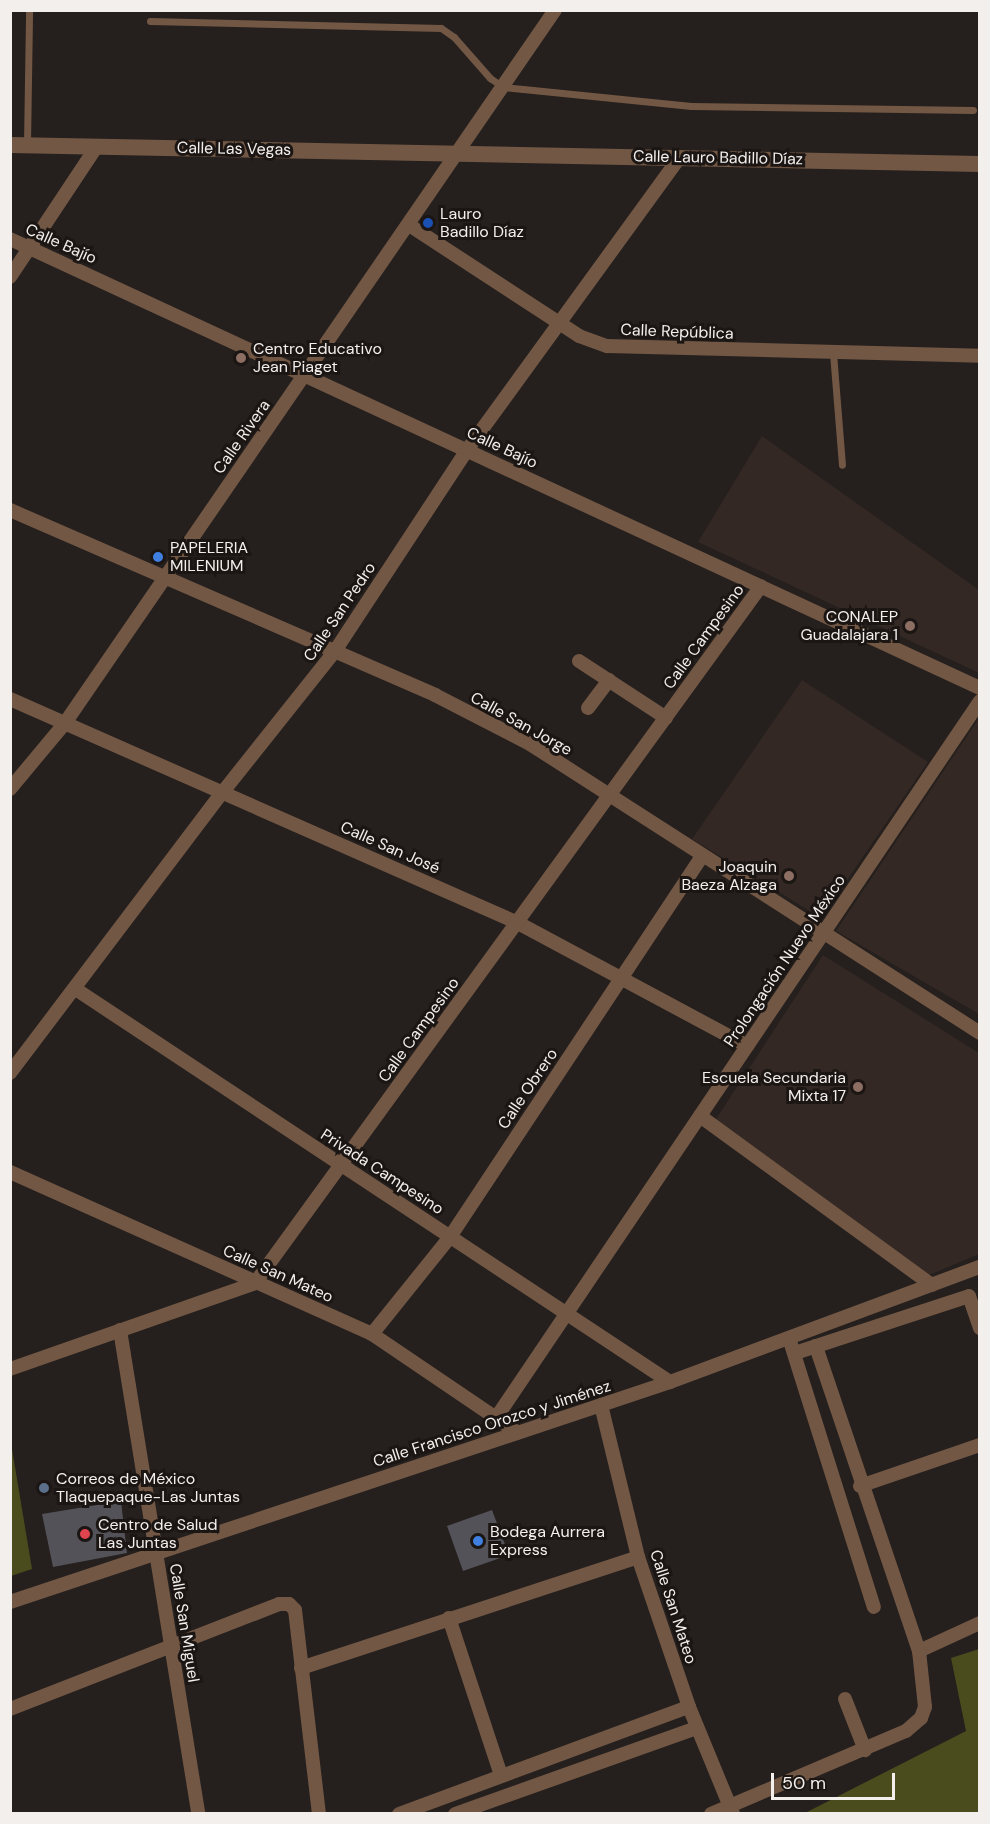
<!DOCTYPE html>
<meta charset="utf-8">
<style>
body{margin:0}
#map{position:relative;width:990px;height:1824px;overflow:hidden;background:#251f1d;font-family:"DM Sans",sans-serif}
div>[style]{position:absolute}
.built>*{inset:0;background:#332823}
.green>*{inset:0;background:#4a4c1d}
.building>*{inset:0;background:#535258}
.service>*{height:7px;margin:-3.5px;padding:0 3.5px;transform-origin:3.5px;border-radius:3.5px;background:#715744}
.minor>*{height:14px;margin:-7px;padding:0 7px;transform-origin:7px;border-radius:7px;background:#715744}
.tertiary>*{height:16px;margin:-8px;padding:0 8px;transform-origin:8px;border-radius:8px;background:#715744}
.dots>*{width:16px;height:16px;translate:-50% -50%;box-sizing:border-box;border:3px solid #1b1613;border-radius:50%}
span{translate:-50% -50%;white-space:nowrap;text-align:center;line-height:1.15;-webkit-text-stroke:6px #1b1613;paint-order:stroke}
.street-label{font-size:16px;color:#f3efed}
.poi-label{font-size:16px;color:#f3efed}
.left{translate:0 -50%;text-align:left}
.right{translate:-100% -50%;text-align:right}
.frame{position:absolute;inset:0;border:12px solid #f3efed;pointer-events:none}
.scale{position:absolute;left:771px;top:1773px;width:124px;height:27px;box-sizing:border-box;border:3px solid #f3efed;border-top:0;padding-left:8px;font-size:18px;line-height:21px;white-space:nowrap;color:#f3efed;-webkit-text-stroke:4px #1b1613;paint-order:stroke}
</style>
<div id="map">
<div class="built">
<i style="clip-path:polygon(762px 436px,979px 590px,979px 673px,698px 542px)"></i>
<i style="clip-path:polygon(802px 680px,928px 762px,821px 918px,692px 839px)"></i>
<i style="clip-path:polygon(979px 718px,979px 1014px,836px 931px)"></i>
<i style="clip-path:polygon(823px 955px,979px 1053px,979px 1254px,922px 1278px,714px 1122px)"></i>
</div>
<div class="green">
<i style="clip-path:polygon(11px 1443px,32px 1569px,11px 1576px,10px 1576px)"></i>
<i style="clip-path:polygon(979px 1649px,979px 1813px,805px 1813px,966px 1731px,951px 1658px)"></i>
</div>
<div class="building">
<i style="clip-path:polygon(121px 1501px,127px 1553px,53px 1567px,42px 1514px)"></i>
<i style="clip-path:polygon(492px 1510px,509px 1555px,463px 1571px,447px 1526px)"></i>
</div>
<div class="service">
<i style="left:150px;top:21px;width:291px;rotate:1.4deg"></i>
<i style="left:441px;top:28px;width:16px;rotate:35deg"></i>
<i style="left:454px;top:37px;width:55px;rotate:48.7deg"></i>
<i style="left:490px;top:78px;width:16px;rotate:35deg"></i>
<i style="left:503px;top:87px;width:20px;rotate:6deg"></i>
<i style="left:523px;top:89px;width:169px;rotate:5.8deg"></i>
<i style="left:691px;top:106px;width:282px;rotate:0.8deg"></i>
<i style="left:27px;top:144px;width:134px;rotate:-89.1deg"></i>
<i style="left:833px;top:353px;width:112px;rotate:85.4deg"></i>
</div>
<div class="minor">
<i style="left:409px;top:225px;width:203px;rotate:33.1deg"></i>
<i style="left:579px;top:336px;width:30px;rotate:20deg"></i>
<i style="left:607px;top:346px;width:373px;rotate:1.5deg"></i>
<i style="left:10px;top:239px;width:1069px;rotate:24.84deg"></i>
<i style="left:10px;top:277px;width:157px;rotate:-56.4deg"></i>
<i style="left:10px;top:510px;width:464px;rotate:23.5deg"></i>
<i style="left:435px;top:695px;width:107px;rotate:27.3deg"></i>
<i style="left:530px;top:744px;width:535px;rotate:32.71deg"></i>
<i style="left:579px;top:661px;width:104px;rotate:33.2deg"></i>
<i style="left:10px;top:699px;width:555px;rotate:23.79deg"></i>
<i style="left:518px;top:923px;width:260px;rotate:28.2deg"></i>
<i style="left:588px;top:708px;width:35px;rotate:-53deg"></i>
<i style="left:10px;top:789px;width:86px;rotate:-50.2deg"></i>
<i style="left:65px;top:723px;width:865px;rotate:-55.5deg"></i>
<i style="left:77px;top:990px;width:711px;rotate:33.47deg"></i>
<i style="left:10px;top:1073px;width:351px;rotate:-52.9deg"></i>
<i style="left:222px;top:793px;width:181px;rotate:-51.5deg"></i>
<i style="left:335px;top:651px;width:240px;rotate:-56.7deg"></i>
<i style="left:467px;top:450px;width:362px;rotate:-54deg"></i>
<i style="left:700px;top:1116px;width:287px;rotate:36.1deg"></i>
<i style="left:10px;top:1172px;width:397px;rotate:24.1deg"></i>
<i style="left:372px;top:1334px;width:176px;rotate:34.1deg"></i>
<i style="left:120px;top:1330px;width:490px;rotate:80.8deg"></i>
<i style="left:372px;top:1334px;width:124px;rotate:-51.2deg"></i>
<i style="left:450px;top:1237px;width:457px;rotate:-56.5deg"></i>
<i style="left:789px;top:1338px;width:282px;rotate:72.5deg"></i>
<i style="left:795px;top:1353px;width:183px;rotate:-18.1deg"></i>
<i style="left:969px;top:1296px;width:34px;rotate:71deg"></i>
<i style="left:10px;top:1369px;width:260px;rotate:-19.3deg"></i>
<i style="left:255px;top:1283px;width:861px;rotate:-54.02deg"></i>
<i style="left:601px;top:1405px;width:156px;rotate:76.3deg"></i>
<i style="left:638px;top:1557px;width:158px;rotate:71.2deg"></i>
<i style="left:689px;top:1707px;width:116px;rotate:67.6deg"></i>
<i style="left:496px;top:1418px;width:865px;rotate:-55.98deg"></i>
<i style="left:860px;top:1486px;width:127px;rotate:-18.9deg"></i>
<i style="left:10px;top:1602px;width:696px;rotate:-18.43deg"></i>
<i style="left:670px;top:1382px;width:331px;rotate:-20.4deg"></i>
<i style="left:449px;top:1618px;width:165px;rotate:71.7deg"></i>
<i style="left:919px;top:1651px;width:67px;rotate:-24.7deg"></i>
<i style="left:301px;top:1668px;width:355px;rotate:-18.2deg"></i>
<i style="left:845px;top:1699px;width:55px;rotate:68.6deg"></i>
<i style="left:10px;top:1709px;width:289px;rotate:-21.3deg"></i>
<i style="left:279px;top:1604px;width:10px"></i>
<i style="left:289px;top:1604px;width:8px;rotate:45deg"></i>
<i style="left:295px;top:1610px;width:205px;rotate:83.3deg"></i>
<i style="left:399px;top:1814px;width:309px;rotate:-20.3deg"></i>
<i style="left:455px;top:1814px;width:256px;rotate:-19.6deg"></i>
<i style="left:711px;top:1814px;width:212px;rotate:-23.1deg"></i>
<i style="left:906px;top:1731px;width:20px;rotate:-41deg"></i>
<i style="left:921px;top:1718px;width:12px;rotate:-70deg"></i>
<i style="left:925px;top:1707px;width:56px;rotate:-96.1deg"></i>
<i style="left:919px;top:1651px;width:322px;rotate:-108.7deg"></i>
</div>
<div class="tertiary">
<i style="left:10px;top:145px;width:970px;rotate:1.12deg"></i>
</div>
<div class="dots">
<i style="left:428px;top:223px;background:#1a4fb4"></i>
<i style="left:241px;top:358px;background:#8d6e63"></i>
<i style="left:158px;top:557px;background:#3f7fe0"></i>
<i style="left:910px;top:626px;background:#8d6e63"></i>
<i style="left:789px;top:876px;background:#8d6e63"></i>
<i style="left:858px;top:1087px;background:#8d6e63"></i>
<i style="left:44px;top:1488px;background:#5c6f8a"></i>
<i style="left:85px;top:1534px;background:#e0444e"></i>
<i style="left:478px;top:1541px;background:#3f7fe0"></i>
</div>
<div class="street-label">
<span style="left:234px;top:149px;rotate:1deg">Calle Las Vegas</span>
<span style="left:718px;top:158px;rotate:1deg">Calle Lauro Badillo Díaz</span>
<span style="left:61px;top:244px;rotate:24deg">Calle Bajío</span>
<span style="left:677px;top:332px;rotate:2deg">Calle República</span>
<span style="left:242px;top:437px;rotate:-55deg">Calle Rivera</span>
<span style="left:502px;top:448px;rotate:25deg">Calle Bajío</span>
<span style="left:340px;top:612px;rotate:-56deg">Calle San Pedro</span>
<span style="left:704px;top:637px;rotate:-54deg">Calle Campesino</span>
<span style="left:521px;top:724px;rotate:29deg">Calle San Jorge</span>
<span style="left:390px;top:848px;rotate:24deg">Calle San José</span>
<span style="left:785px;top:961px;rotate:-56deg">Prolongación Nuevo México</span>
<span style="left:419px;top:1030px;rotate:-54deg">Calle Campesino</span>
<span style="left:528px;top:1089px;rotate:-56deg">Calle Obrero</span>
<span style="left:382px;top:1172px;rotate:33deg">Privada Campesino</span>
<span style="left:278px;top:1274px;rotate:24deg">Calle San Mateo</span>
<span style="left:492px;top:1424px;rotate:-18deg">Calle Francisco Orozco y Jiménez</span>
<span style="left:673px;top:1607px;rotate:72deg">Calle San Mateo</span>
<span style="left:184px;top:1623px;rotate:81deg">Calle San Miguel</span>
</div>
<div class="poi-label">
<span class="left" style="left:440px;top:223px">Lauro<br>Badillo Díaz</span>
<span class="left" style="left:253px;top:358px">Centro Educativo<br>Jean Piaget</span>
<span class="left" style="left:170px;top:557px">PAPELERIA<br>MILENIUM</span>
<span class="right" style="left:898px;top:626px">CONALEP<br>Guadalajara 1</span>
<span class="right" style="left:777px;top:876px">Joaquin<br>Baeza Alzaga</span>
<span class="right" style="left:846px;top:1087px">Escuela Secundaria<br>Mixta 17</span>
<span class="left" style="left:56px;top:1488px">Correos de México<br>Tlaquepaque-Las Juntas</span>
<span class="left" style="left:98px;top:1534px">Centro de Salud<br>Las Juntas</span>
<span class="left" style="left:490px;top:1541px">Bodega Aurrera<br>Express</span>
</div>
<div class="frame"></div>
<div class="scale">50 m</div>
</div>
